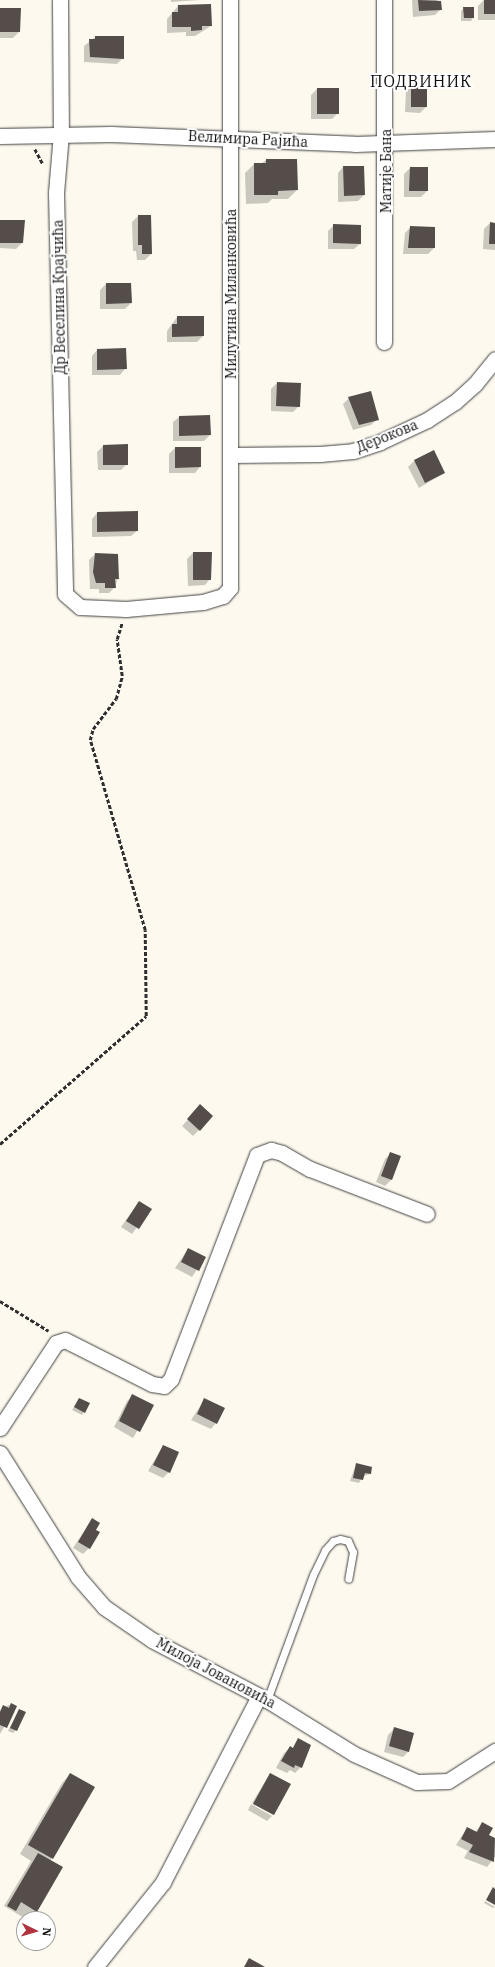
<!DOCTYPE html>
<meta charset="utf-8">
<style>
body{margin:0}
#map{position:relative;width:495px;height:1967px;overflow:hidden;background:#fdf9ee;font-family:"IBM Plex Serif",serif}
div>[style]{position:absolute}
.shadow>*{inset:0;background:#0003}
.building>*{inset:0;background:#544d4a}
.path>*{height:2.5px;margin-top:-1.25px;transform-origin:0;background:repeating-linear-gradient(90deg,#2f2f2f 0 4px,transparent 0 6px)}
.roads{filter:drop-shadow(0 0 1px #404040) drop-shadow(0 0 1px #404040)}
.service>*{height:7px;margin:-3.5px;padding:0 3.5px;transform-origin:3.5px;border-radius:3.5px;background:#fff}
.minor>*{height:15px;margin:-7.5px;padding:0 7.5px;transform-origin:7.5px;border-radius:7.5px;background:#fff}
span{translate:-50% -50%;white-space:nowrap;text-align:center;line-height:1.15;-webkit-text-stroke:4px #fff;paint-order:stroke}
.street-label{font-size:14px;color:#0d0d0d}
.quarter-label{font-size:16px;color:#0d0d0d;letter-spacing:1px}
.north{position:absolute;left:16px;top:1911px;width:40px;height:40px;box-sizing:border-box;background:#fff;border:1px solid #9e9e9e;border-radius:50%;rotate:95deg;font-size:11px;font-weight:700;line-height:16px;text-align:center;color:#0d0d0d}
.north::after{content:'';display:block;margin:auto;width:14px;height:18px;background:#b0323f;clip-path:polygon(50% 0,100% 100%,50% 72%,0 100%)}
</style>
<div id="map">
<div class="shadow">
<i style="clip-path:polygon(171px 0,200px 0,171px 2px)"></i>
<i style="clip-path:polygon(412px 0,437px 0,441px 9px,435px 15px,413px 17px)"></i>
<i style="clip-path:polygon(484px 0,495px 0,495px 20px,478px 20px,478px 6px)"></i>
<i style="clip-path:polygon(178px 6px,211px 26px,195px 36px,186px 36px,186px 32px,167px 33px,167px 19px)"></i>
<i style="clip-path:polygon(464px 8px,473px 18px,471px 21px,461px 21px,461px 11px)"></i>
<i style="clip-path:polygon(0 9px,19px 32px,13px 38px,0 38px)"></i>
<i style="clip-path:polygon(95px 37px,123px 58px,117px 64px,84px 62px,84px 46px)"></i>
<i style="clip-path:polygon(412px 85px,426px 107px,420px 113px,405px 112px,406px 91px)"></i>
<i style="clip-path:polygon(317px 89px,338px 113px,332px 119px,311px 119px,311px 95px)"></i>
<i style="clip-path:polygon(266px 160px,296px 160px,297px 190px,288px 199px,272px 199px,268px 203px,246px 204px,245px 173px,254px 164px,261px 164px)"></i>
<i style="clip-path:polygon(343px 167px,364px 195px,358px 201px,338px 202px,338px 173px)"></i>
<i style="clip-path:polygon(410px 168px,427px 191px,421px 197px,404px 197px,404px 174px)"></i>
<i style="clip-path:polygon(138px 216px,150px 216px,151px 254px,145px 260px,137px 260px,136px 251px,133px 251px,132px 222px)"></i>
<i style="clip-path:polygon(0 221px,22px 243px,16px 249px,0 248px)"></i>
<i style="clip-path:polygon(490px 223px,495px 224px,495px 250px,483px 249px,484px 229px)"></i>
<i style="clip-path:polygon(334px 225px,360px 244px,354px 249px,328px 249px,328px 231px)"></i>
<i style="clip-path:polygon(411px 227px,434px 248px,428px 254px,403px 254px,405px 233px)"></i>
<i style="clip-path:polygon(106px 284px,131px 303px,125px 309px,100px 309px,100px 290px)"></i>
<i style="clip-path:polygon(177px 317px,203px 336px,197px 342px,167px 342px,167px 331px)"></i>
<i style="clip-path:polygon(97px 350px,125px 369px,120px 375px,92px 375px,92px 356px)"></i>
<i style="clip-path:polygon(277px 383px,299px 406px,293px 412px,271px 411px,271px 389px)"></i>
<i style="clip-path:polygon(349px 398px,377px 419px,371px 425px,353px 430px,343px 404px)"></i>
<i style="clip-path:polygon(179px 417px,210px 435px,204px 441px,173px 441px,173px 422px)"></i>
<i style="clip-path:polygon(103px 446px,127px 464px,121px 470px,98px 470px,97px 452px)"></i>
<i style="clip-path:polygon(175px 448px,200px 467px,195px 473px,169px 473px,169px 454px)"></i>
<i style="clip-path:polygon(414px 461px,444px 473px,419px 488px,408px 467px)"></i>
<i style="clip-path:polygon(97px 513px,137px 531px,131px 536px,92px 537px,92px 519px)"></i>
<i style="clip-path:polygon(193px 553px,210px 579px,205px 585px,188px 586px,187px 559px)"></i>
<i style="clip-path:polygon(95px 554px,118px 578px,115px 587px,109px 593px,99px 593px,99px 589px,90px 589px,89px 560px)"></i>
<i style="clip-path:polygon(195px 1112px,199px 1130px,193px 1136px,182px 1126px)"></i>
<i style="clip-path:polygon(391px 1153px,400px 1157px,391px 1180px,385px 1186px,376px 1182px,385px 1159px)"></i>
<i style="clip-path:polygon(139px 1202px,150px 1209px,132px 1234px,121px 1227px)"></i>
<i style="clip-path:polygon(188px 1249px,205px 1257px,192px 1277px,175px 1268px)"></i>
<i style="clip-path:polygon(133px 1396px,152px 1406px,133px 1438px,114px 1427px,127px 1401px)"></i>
<i style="clip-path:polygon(79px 1399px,84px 1412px,82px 1415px,72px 1410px)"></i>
<i style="clip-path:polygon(205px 1399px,216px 1423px,211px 1429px,191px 1420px)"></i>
<i style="clip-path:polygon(163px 1446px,169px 1472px,163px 1478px,148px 1471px)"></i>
<i style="clip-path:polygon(356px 1464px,371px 1467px,370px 1474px,363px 1476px,359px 1483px,350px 1481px)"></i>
<i style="clip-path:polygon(90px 1522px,89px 1548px,83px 1554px,73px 1548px)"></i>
<i style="clip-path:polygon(11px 1704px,16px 1707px,0 1734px,0 1710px)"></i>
<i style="clip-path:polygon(19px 1710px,16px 1730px,13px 1733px,8px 1731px)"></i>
<i style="clip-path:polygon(394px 1729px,409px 1751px,403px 1757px,384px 1752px,388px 1735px)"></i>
<i style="clip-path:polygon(298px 1739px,301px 1767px,295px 1773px,290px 1770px,287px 1773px,276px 1768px,284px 1753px,290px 1748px,292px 1749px)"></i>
<i style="clip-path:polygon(70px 1774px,93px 1787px,50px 1861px,36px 1911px,26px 1919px,4px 1906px,31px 1861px,20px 1854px,62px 1783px)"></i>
<i style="clip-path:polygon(270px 1774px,289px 1784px,273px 1815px,252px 1803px)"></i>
<i style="clip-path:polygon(251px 1804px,272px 1816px,267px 1821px,248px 1810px)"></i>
<i style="clip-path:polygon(482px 1824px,488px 1835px,495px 1839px,495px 1857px,487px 1867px,464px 1858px,468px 1851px,456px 1845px,467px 1828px,475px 1832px)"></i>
<i style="clip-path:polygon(485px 1901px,495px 1907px,493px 1908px,484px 1903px)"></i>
</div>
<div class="building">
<i style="clip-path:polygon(418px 0,441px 1px,442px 10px,419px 11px)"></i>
<i style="clip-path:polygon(484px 0,495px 0,495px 14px,484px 14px)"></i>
<i style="clip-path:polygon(211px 4px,212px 26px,202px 26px,202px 30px,191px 31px,191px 27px,172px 27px,172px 12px,178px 12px,178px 5px)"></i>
<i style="clip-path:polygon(463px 7px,474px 7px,474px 18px,464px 18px)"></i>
<i style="clip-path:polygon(0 8px,21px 8px,20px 32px,0 32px)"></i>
<i style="clip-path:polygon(95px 36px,124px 36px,124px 59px,90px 57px,89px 39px,95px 39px)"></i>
<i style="clip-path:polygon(411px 84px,427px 85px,427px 107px,411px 107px)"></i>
<i style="clip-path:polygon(317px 88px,339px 88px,339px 114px,317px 114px)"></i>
<i style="clip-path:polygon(266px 159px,297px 159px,298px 190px,278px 191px,278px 195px,254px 195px,254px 163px,266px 163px)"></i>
<i style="clip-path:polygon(343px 166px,364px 166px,365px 195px,344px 196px)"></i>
<i style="clip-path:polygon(410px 167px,428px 167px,428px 191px,409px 191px)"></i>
<i style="clip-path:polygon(138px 215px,151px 215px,152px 254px,142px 254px,142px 245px,138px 245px)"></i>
<i style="clip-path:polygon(0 220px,25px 220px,23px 243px,0 243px)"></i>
<i style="clip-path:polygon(490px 222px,495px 223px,495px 244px,489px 244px)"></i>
<i style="clip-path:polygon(333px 224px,361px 225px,361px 244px,333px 243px)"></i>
<i style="clip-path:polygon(410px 226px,435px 227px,435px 248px,408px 248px)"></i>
<i style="clip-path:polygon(106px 283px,131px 283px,132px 303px,106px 304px)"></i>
<i style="clip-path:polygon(177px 316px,204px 316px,204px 336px,172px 337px,172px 324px,177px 324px)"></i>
<i style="clip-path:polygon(126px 348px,127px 369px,97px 370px,97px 349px)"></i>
<i style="clip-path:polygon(277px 382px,301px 383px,300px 407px,276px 406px)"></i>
<i style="clip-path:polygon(371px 391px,379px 420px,359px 425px,348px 397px)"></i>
<i style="clip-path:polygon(210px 415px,211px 435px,179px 436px,179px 416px)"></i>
<i style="clip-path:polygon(128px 444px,128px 465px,103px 465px,103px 445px)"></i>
<i style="clip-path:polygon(175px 447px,201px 447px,201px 467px,175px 468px)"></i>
<i style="clip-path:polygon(434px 450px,445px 473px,425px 483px,414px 460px)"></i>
<i style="clip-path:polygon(138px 511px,138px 531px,97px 532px,97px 512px)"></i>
<i style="clip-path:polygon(193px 552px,212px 552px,211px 580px,193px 580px)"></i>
<i style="clip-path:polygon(95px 553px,118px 554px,119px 579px,115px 579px,116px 588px,105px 588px,105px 583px,96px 583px,93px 572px)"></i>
<i style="clip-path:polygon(200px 1104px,213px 1116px,200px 1131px,187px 1119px)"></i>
<i style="clip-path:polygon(390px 1152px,401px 1156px,392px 1180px,381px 1176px)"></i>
<i style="clip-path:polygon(139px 1201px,152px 1209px,139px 1229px,126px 1221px)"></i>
<i style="clip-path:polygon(188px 1248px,206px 1257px,199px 1271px,181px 1262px)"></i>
<i style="clip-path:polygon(132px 1394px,154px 1405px,140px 1432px,119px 1421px)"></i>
<i style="clip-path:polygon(79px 1398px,90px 1403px,85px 1413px,74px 1407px)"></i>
<i style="clip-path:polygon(204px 1398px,225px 1408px,217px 1424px,197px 1414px)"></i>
<i style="clip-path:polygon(163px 1445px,179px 1452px,170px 1473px,153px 1465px)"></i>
<i style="clip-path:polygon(356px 1463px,372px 1467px,371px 1474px,365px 1473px,363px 1480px,353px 1478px)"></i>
<i style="clip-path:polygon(92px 1518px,100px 1523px,96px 1530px,100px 1532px,90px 1549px,78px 1542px)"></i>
<i style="clip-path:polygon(11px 1703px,17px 1706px,7px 1728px,0 1725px,0 1712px,3px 1705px,9px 1708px)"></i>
<i style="clip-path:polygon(19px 1709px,26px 1712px,17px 1731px,10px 1728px)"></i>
<i style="clip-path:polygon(394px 1727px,414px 1733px,409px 1752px,389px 1746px)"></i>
<i style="clip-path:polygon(298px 1738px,311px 1745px,302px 1768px,295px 1765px,294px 1768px,281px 1761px,290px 1746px,293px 1748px)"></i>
<i style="clip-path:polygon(70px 1773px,95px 1787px,53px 1859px,28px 1845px)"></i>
<i style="clip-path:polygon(270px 1773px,291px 1784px,274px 1815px,253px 1804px)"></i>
<i style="clip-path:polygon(482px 1822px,493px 1828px,489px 1835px,495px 1838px,494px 1862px,469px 1852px,473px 1845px,461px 1839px,467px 1827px,477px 1832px)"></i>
<i style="clip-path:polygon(38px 1853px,63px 1867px,37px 1912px,21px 1902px,16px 1911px,7px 1906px)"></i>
<i style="clip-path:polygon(493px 1887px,495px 1889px,495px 1905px,486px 1900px)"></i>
<i style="clip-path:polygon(249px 1958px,265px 1967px,244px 1967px)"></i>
</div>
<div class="path">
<i style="left:35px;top:149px;width:17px;rotate:62deg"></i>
<i style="left:0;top:1144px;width:194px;rotate:-41.2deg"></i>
<i style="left:146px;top:1016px;width:86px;rotate:-90.7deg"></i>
<i style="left:145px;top:930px;width:198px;rotate:-106.1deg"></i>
<i style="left:90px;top:740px;width:11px;rotate:-75deg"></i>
<i style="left:93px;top:729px;width:38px;rotate:-53deg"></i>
<i style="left:116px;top:699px;width:24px;rotate:-75deg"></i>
<i style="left:122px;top:676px;width:37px;rotate:-98deg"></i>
<i style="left:117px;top:639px;width:17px;rotate:-73deg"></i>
<i style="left:0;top:1301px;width:57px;rotate:31.5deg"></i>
</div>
<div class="roads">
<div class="service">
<i style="left:267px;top:1700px;width:133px;rotate:-69.8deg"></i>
<i style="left:313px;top:1575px;width:28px;rotate:-64deg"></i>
<i style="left:325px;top:1550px;width:12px;rotate:-48deg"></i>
<i style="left:333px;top:1541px;width:7px;rotate:-16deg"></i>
<i style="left:340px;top:1539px;width:8px;rotate:14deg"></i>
<i style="left:348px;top:1541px;width:12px;rotate:66deg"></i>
<i style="left:353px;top:1552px;width:27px;rotate:100deg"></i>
</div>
<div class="minor">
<i style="left:60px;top:0;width:133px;rotate:89.6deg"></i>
<i style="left:61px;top:133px;width:60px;rotate:94.8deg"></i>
<i style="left:56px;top:193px;width:401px;rotate:88.7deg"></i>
<i style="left:65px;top:594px;width:20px;rotate:41deg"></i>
<i style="left:80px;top:607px;width:46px;rotate:2.5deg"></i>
<i style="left:126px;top:609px;width:77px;rotate:-5.2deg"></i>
<i style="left:203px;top:602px;width:21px;rotate:-17deg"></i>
<i style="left:223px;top:596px;width:11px;rotate:-49deg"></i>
<i style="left:230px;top:588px;width:588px;rotate:-90deg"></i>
<i style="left:0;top:136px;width:111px;rotate:-1deg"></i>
<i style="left:111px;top:134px;width:244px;rotate:2.3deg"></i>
<i style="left:355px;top:144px;width:140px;rotate:-2deg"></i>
<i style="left:384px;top:342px;width:342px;rotate:-90deg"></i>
<i style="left:232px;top:455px;width:88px;rotate:-0.7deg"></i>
<i style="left:320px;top:454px;width:33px;rotate:-5deg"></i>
<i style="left:353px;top:451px;width:28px;rotate:-18deg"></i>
<i style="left:380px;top:442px;width:52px;rotate:-25.1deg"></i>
<i style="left:427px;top:420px;width:33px;rotate:-33deg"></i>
<i style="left:455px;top:402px;width:27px;rotate:-42deg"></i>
<i style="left:475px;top:384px;width:32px;rotate:-51deg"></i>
<i style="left:0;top:1428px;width:102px;rotate:-56.6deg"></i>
<i style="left:56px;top:1343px;width:9px;rotate:-18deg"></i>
<i style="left:65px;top:1340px;width:97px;rotate:26.8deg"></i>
<i style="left:152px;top:1384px;width:12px;rotate:9deg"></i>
<i style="left:164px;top:1386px;width:10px;rotate:-45deg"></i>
<i style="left:171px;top:1379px;width:240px;rotate:-69deg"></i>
<i style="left:257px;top:1155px;width:15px;rotate:-20deg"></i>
<i style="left:271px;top:1150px;width:11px;rotate:15deg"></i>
<i style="left:282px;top:1153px;width:32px;rotate:30deg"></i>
<i style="left:310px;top:1169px;width:125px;rotate:21deg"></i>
<i style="left:0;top:1453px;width:146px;rotate:57.8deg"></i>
<i style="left:78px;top:1577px;width:40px;rotate:49deg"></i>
<i style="left:104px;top:1607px;width:58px;rotate:34.5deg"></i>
<i style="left:152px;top:1640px;width:130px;rotate:27.6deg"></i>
<i style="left:267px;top:1700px;width:102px;rotate:31.8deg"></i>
<i style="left:354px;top:1754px;width:69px;rotate:24deg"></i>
<i style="left:417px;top:1782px;width:31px;rotate:-2deg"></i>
<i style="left:448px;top:1781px;width:56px;rotate:-32.6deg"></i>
<i style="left:95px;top:1967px;width:109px;rotate:-51.3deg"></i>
<i style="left:163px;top:1882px;width:209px;rotate:-62.7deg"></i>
</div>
</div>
<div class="street-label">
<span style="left:248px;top:139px;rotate:3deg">Велимира Рајића</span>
<span style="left:386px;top:171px;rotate:-90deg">Матије Бана</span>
<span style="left:231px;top:294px;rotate:-90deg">Милутина Миланковића</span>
<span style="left:59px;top:297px;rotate:-91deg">Др Веселина Крајчића</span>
<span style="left:387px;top:436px;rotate:-22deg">Дерокова</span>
<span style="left:216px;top:1673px;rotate:28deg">Милоја Јовановића</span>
</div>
<div class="quarter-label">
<span style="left:421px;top:81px">ПОДВИНИК</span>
</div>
<div class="north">N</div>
</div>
